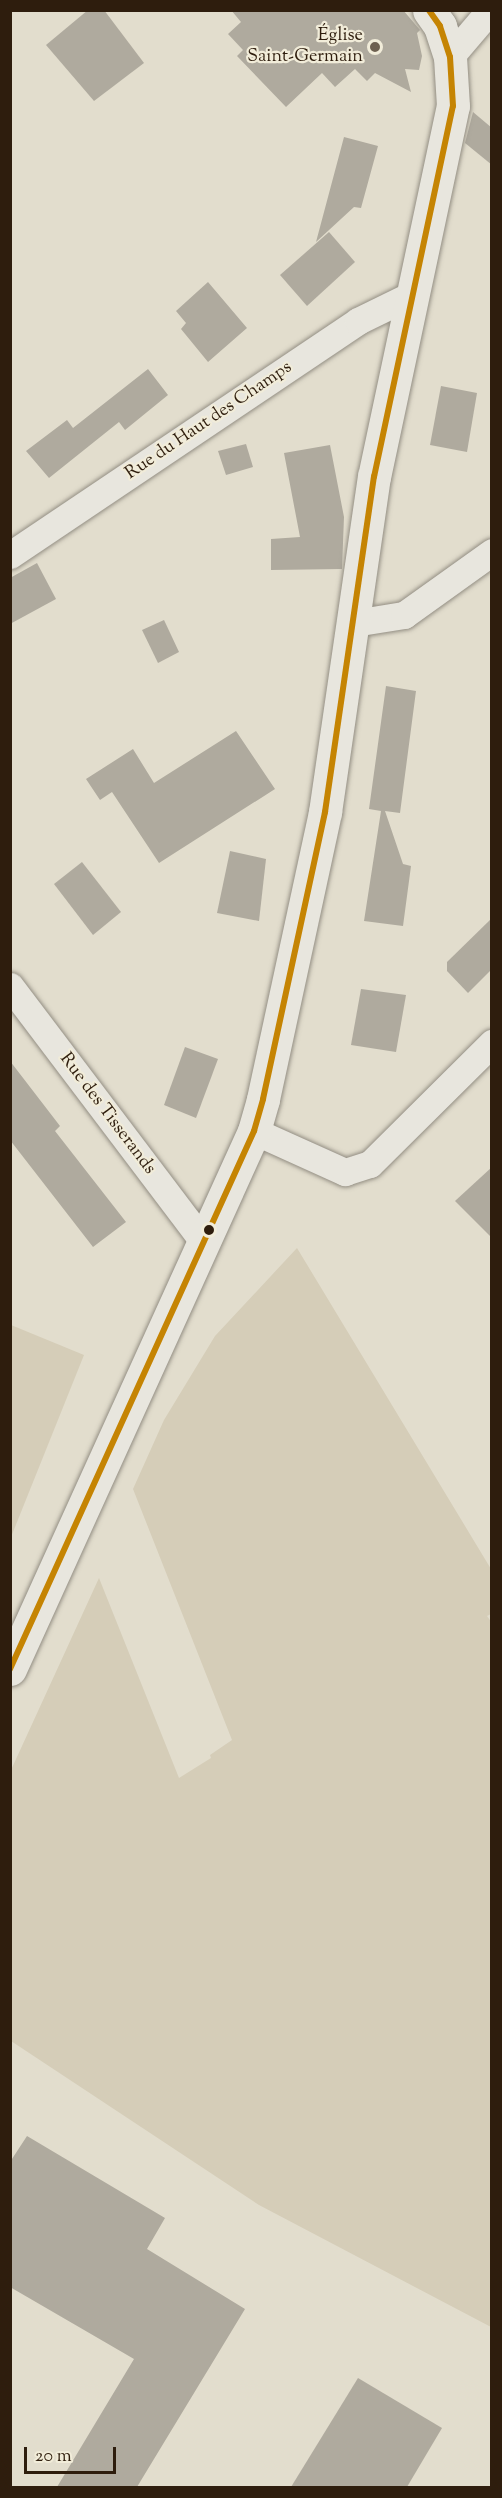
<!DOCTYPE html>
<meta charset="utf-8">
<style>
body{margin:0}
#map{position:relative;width:502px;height:2498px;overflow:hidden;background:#e2ddcd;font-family:"Sorts Mill Goudy",serif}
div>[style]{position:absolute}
.green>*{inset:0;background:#d5cdb8}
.building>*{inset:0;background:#afaa9e}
.roads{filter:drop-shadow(0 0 2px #938e83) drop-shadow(0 0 2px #938e83)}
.minor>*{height:27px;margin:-13.5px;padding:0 13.5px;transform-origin:13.5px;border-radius:13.5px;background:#e8e6de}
.tertiary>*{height:33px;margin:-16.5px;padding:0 16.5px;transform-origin:16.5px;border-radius:16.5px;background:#e8e6de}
.bus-1>*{height:6px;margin:-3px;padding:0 3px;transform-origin:3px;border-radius:3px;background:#c58403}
.dots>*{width:16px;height:16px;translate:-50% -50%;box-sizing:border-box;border:3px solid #f1ecd9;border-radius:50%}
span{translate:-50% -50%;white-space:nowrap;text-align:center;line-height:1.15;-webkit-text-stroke:4.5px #f1ecd9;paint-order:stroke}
.poi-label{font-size:18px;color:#2e1d0d}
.right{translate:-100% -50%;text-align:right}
.street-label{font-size:18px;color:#2e1d0d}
.frame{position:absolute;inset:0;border:12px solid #2e1d0d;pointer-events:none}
.scale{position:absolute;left:24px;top:2447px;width:92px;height:27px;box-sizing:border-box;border:3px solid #2e1d0d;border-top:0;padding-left:8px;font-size:18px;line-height:21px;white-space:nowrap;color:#2e1d0d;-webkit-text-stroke:4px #f1ecd9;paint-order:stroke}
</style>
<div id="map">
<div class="green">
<i style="clip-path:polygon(297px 1248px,491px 1569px,491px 1614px,487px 1616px,492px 1623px,491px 2327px,259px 2205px,11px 2041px,11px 1770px,99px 1578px,179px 1778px,211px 1758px,210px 1755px,232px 1740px,133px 1489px,164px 1420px,215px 1336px)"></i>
<i style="clip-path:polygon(11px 1325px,84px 1355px,11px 1537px)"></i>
</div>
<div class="building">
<i style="clip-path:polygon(88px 10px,104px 10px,144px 63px,94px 101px,46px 45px)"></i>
<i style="clip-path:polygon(231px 10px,403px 10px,420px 30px,417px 33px,422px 56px,419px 70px,405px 69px,411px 92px,375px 73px,367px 81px,355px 69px,335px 87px,322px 73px,286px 107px,237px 56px,243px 50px,228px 34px,241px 22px)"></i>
<i style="clip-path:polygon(473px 112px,492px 128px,492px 165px,465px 143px)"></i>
<i style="clip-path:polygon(344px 137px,378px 146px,361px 208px,354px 207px,316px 242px)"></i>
<i style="clip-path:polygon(329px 232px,355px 262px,307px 306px,280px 275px)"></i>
<i style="clip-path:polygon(208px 282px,247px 328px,208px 362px,181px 329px,186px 323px,176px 311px)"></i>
<i style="clip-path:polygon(148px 369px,168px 395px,125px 430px,119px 422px,49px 478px,26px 451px,67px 420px,73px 428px)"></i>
<i style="clip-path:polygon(441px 386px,477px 393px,467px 452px,430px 445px)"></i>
<i style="clip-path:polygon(246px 444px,253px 467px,226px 475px,218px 451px)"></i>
<i style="clip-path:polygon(330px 445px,344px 517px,342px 569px,271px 570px,271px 539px,300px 537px,284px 453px)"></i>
<i style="clip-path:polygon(37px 563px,56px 599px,10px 624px,10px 578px)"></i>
<i style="clip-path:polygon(164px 620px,179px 652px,158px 663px,142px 630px)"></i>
<i style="clip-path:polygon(386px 686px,416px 691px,400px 813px,385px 811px,403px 864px,411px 866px,403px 926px,364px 921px,381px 811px,369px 809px)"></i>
<i style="clip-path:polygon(236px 731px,275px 789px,159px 863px,112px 792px,100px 800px,86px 779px,133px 749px,154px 783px)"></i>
<i style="clip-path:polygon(230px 851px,266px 859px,259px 921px,217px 913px)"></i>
<i style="clip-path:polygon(82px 862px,121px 912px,93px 935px,54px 884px)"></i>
<i style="clip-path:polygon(492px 918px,492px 969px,468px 993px,447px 971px,447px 962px)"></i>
<i style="clip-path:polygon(361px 989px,406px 995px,396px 1052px,351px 1045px)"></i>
<i style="clip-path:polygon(185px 1047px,218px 1059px,196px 1118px,164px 1105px)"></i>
<i style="clip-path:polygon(10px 1061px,60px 1126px,55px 1131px,126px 1222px,93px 1247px,10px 1140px)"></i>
<i style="clip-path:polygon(492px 1167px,492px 1238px,455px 1201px)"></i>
<i style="clip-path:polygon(27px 2136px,165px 2218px,147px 2249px,245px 2309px,137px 2487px,57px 2487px,134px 2359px,10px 2287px,10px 2162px)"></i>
<i style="clip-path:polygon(358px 2378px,442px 2428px,407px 2487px,291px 2487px)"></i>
</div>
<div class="roads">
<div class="minor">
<i style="left:450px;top:57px;width:62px;rotate:-49.6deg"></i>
<i style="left:10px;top:555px;width:419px;rotate:-33.9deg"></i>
<i style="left:358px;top:321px;width:59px;rotate:-26.1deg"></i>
<i style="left:354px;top:623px;width:51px;rotate:-9.1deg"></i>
<i style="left:404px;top:615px;width:108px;rotate:-35.6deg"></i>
<i style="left:10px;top:986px;width:320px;rotate:52.9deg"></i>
<i style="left:254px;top:1131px;width:100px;rotate:24.3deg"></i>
<i style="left:345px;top:1172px;width:26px;rotate:-18deg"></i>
<i style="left:370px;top:1164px;width:172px;rotate:-44.8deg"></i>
</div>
<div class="tertiary">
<i style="left:10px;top:1669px;width:591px;rotate:-65.6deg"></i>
<i style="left:254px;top:1131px;width:33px;rotate:-74deg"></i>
<i style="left:263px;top:1099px;width:294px;rotate:-77.8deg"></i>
<i style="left:325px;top:812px;width:339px;rotate:-81.7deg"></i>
<i style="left:374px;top:477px;width:379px;rotate:-78deg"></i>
<i style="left:453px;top:106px;width:49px;rotate:-93.5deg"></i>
<i style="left:450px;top:57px;width:33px;rotate:-108deg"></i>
<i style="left:440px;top:26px;width:19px;rotate:-125deg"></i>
</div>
</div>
<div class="bus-1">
<i style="left:10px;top:1669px;width:591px;rotate:-65.6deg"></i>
<i style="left:254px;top:1131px;width:33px;rotate:-74deg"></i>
<i style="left:263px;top:1099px;width:294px;rotate:-77.8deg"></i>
<i style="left:325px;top:812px;width:339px;rotate:-81.7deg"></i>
<i style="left:374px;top:477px;width:379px;rotate:-78deg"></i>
<i style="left:453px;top:106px;width:49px;rotate:-93.5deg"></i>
<i style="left:450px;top:57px;width:33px;rotate:-108deg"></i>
<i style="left:440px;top:26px;width:19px;rotate:-125deg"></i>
</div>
<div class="dots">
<i style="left:375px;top:47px;background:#6d6050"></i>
<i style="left:209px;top:1230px;background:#2e1d0d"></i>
</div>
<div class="poi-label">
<span class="right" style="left:363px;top:47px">Église<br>Saint-Germain</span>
</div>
<div class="street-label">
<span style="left:209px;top:421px;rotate:-34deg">Rue du Haut des Champs</span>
<span style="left:107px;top:1114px;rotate:53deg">Rue des Tisserands</span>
</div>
<div class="frame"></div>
<div class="scale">20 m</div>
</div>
